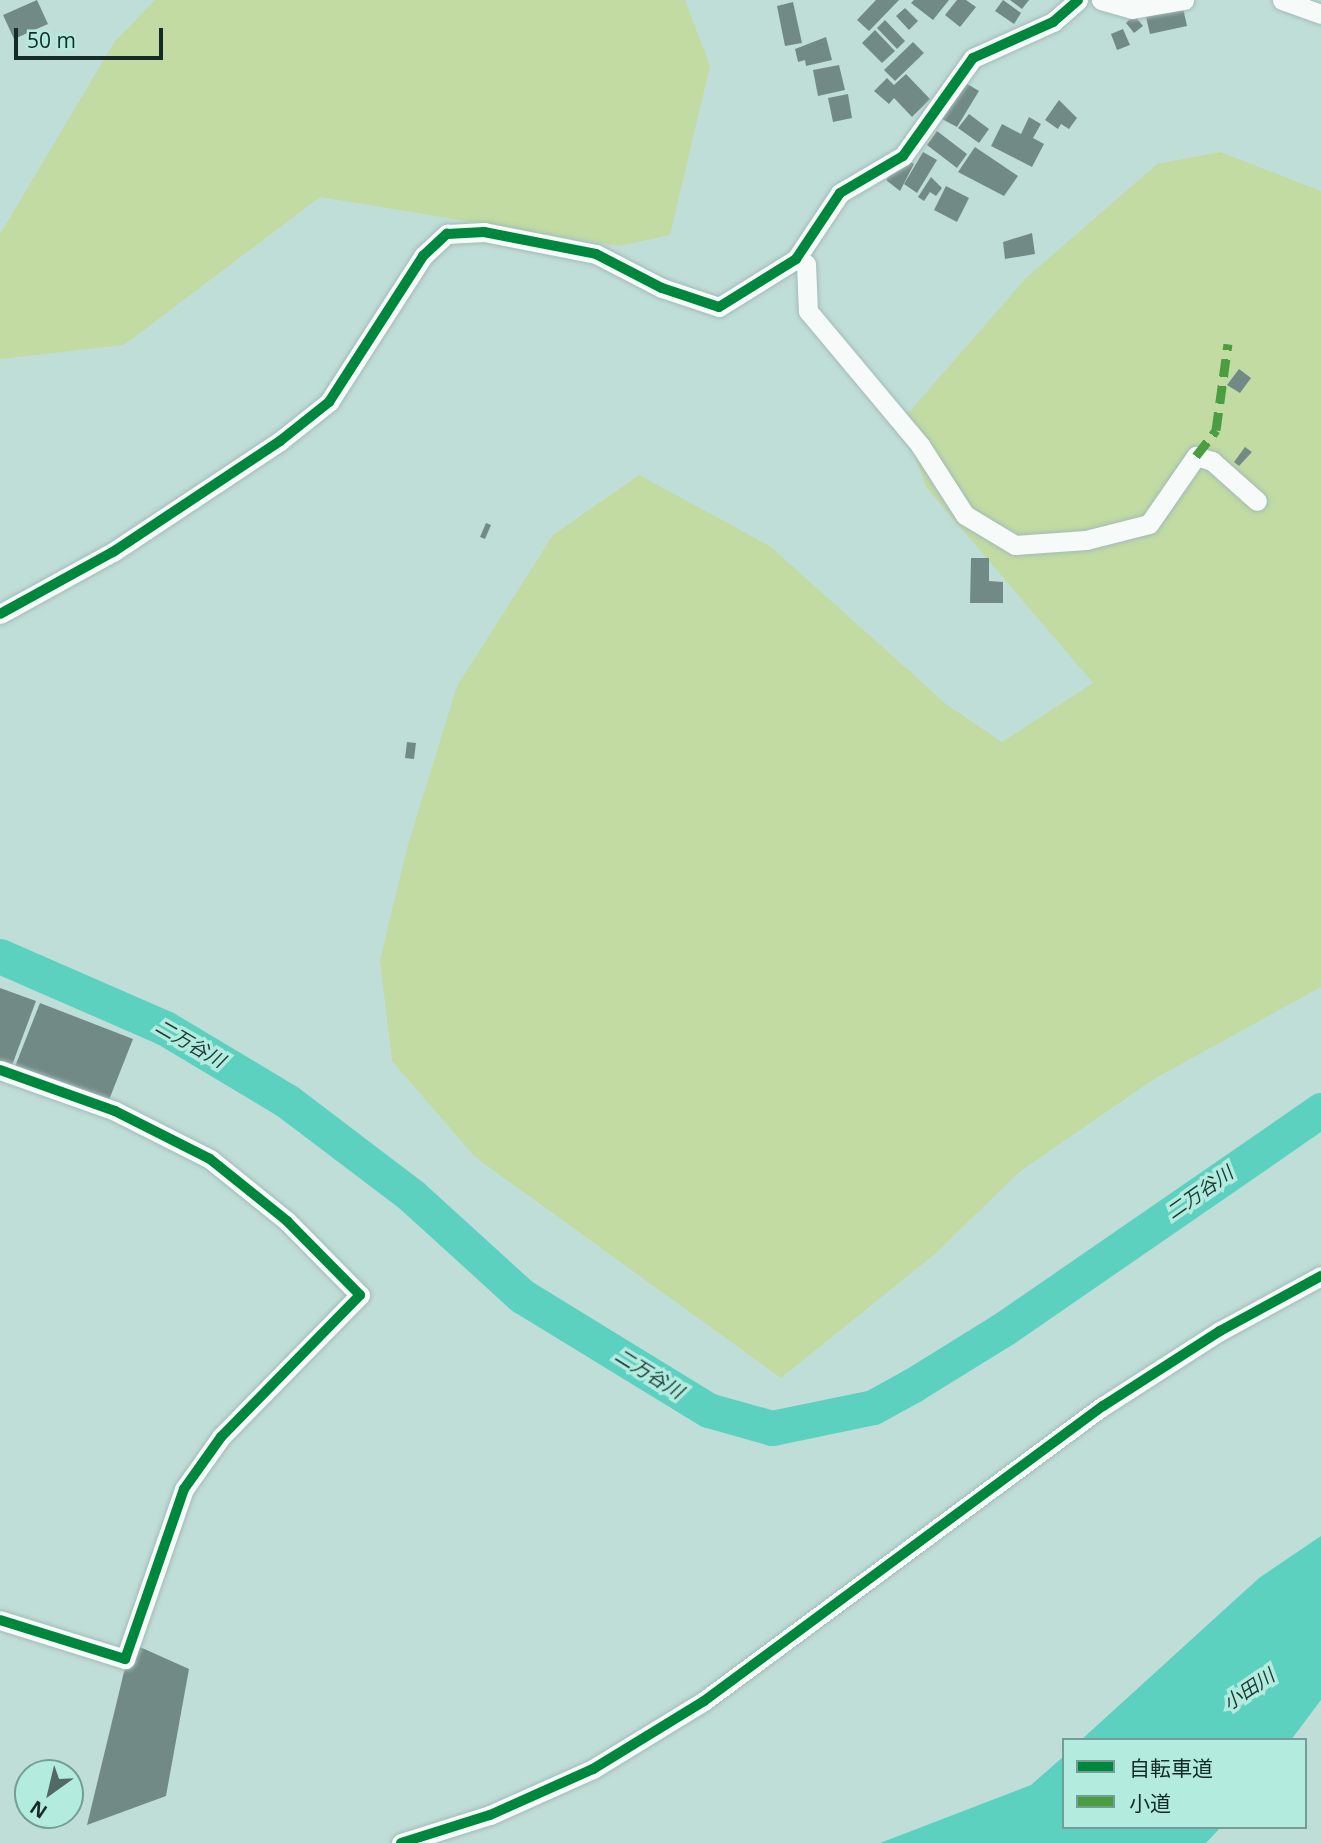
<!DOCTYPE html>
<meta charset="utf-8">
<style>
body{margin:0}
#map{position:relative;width:1321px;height:1843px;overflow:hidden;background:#c0ded8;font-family:"Open Sans","Noto Sans JP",sans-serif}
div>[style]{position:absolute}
.green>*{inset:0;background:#c1dba3}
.water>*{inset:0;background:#5dd1c0}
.river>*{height:35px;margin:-17.5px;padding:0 17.5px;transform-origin:17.5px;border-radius:17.5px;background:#5dd1c0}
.building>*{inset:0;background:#728a86}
.roads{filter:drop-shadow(0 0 2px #a3bbb6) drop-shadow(0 0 2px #a3bbb6)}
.street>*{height:19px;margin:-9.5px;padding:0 9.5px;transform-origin:9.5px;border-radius:9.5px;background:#f6faf9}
.quiet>*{height:9px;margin-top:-4.5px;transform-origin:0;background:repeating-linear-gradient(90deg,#4b9d41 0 18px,transparent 0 27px)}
.cycleway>*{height:10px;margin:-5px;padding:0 5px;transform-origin:5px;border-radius:5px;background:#00873e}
span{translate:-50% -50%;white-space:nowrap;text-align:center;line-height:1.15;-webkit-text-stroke:7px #b3ebdf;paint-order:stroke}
.water-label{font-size:19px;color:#1b3a34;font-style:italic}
.legend{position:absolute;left:1062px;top:1738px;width:245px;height:91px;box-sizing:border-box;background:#b3ebdf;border:2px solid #749e95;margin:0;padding:9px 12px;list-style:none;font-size:21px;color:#152b27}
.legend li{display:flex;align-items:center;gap:14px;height:35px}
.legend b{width:35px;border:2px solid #749e95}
.north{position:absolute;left:14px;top:1759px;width:70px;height:70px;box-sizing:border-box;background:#b3ebdf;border:2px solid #749e95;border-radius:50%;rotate:214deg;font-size:19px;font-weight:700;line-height:28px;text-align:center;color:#152b27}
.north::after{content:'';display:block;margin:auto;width:24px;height:32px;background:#516a65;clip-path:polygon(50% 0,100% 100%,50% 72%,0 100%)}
.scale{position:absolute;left:14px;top:28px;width:149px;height:32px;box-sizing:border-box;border:4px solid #152b27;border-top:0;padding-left:9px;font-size:21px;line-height:24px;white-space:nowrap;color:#152b27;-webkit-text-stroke:5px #b3ebdf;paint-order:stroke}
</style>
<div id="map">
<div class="green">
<i style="clip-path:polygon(155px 0,685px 0,710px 66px,670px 235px,619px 246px,320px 197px,124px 345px,0 359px,0 234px,115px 41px)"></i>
<i style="clip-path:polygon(1220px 152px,1321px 191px,1321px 987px,1154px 1079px,1019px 1172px,936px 1253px,781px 1378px,475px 1157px,392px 1061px,380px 960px,407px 848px,457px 686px,553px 535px,639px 475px,770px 546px,946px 704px,1002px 742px,1093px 683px,926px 487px,903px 419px,1026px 278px,1157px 164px)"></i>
</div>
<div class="water">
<i style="clip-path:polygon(1321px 1536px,1321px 1700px,1291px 1740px,1081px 1740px,1259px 1578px)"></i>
<i style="clip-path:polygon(1064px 1756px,1064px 1827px,1221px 1827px,1206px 1843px,880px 1843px,1031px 1785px)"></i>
</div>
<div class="river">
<i style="left:0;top:956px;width:180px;rotate:23.6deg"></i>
<i style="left:165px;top:1028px;width:142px;rotate:30.9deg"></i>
<i style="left:287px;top:1101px;width:157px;rotate:37.2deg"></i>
<i style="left:412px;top:1196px;width:149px;rotate:42.3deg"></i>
<i style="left:522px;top:1296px;width:218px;rotate:31.5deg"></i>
<i style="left:708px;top:1410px;width:66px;rotate:15.7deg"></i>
<i style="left:772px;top:1428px;width:103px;rotate:-11.7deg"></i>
<i style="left:873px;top:1407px;width:46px;rotate:-28.8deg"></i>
<i style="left:913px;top:1385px;width:108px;rotate:-31.8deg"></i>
<i style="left:1005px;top:1328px;width:384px;rotate:-34.6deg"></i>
</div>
<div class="building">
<i style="clip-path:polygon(37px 0,48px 24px,14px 39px,3px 15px)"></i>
<i style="clip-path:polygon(876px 0,899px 0,869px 31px,857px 20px)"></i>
<i style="clip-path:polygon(914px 0,949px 0,933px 20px,911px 3px)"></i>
<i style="clip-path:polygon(957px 0,966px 0,976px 7px,960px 27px,945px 15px)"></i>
<i style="clip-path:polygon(1003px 0,1021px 13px,1014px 24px,995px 11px)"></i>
<i style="clip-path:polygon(1010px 0,1029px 0,1022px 9px)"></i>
<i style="clip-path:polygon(793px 2px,802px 43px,785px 46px,777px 6px)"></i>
<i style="clip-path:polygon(905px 8px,918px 21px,909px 30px,896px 16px)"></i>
<i style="clip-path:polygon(1183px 8px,1187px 26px,1150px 34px,1146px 17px)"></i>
<i style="clip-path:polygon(1134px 15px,1143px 26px,1134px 33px,1126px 23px)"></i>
<i style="clip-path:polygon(885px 20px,905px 41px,897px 49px,877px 28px)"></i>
<i style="clip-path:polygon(1123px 29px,1130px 45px,1117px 50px,1111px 34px)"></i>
<i style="clip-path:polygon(875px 30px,895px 51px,882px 63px,862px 43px)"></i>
<i style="clip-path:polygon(826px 37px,832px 60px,806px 66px,805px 60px,798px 62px,795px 49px)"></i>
<i style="clip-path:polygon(913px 42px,924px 53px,895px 81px,884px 70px)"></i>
<i style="clip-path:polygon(839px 65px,845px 90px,818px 96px,813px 70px)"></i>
<i style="clip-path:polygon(906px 74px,930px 99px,912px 117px,894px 98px,889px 104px,874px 91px,887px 78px,894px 85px)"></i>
<i style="clip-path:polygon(964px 82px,979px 91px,957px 127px,942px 119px)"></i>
<i style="clip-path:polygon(848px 94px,852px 118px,833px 122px,828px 98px)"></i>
<i style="clip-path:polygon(1059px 100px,1077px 118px,1069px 129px,1061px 124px,1058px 129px,1045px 120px)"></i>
<i style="clip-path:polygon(969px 114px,989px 129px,979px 143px,958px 128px)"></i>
<i style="clip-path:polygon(1029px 117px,1041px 124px,1033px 138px,1044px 144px,1032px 167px,991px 146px,1002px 124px,1021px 134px)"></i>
<i style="clip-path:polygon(937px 131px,967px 154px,957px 168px,927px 145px)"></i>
<i style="clip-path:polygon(975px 147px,1018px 176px,1004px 196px,958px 172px)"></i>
<i style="clip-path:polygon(923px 152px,937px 160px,917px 193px,904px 184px)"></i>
<i style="clip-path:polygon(904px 157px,914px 164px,900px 191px,886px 180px)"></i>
<i style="clip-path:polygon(931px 177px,942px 188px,936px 196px,930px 192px,924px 201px,918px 197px)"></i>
<i style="clip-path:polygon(946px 186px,969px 198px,957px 222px,934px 210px)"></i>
<i style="clip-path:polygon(1032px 233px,1035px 254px,1005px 259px,1003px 242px)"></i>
<i style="clip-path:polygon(1239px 369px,1251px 378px,1240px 393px,1227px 385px)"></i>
<i style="clip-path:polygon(1245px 447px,1252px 452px,1239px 466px,1234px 462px)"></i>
<i style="clip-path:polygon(486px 523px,491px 525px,485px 539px,480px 537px)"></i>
<i style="clip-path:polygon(971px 558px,989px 558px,989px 581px,1003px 582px,1003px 603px,970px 603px)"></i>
<i style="clip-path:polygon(407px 742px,416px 743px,414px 759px,405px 758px)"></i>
<i style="clip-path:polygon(0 988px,36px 1001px,11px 1068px,0 1064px)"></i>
<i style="clip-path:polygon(40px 1003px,133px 1039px,107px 1105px,14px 1069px)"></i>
<i style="clip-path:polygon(131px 1643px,189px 1669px,166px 1796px,87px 1825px)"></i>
</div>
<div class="roads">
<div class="street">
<i style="left:1101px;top:0;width:32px;rotate:16deg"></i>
<i style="left:1132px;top:9px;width:53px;rotate:-9.8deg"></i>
<i style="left:1282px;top:0;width:41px;rotate:19.7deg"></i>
<i style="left:796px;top:259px;width:11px;rotate:27deg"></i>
<i style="left:806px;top:264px;width:47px;rotate:87.6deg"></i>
<i style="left:808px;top:311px;width:175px;rotate:50.1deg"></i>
<i style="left:920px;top:445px;width:83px;rotate:57.3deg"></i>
<i style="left:965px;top:515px;width:58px;rotate:31deg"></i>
<i style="left:1015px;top:545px;width:71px;rotate:-4deg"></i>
<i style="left:1086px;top:540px;width:65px;rotate:-14.3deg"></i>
<i style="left:1149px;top:524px;width:83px;rotate:-55.3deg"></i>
<i style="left:1196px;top:456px;width:17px;rotate:17deg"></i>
<i style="left:1212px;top:461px;width:60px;rotate:41.6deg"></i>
<i style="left:0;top:614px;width:129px;rotate:-28.8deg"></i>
<i style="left:113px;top:552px;width:201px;rotate:-33.6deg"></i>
<i style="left:280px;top:441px;width:63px;rotate:-38.5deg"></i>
<i style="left:329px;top:402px;width:174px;rotate:-57.2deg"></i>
<i style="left:423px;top:256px;width:33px;rotate:-43deg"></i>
<i style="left:447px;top:234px;width:37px;rotate:-3deg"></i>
<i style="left:484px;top:232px;width:114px;rotate:11.1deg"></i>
<i style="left:596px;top:254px;width:74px;rotate:27.3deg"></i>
<i style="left:662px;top:288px;width:60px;rotate:18.4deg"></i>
<i style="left:719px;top:307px;width:91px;rotate:-31.9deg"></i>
<i style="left:796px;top:259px;width:79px;rotate:-56.3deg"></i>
<i style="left:840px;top:193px;width:73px;rotate:-30.4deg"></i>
<i style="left:903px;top:156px;width:120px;rotate:-54.5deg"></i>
<i style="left:973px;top:58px;width:88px;rotate:-24.2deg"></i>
<i style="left:1053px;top:22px;width:33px;rotate:-41deg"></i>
<i style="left:0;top:1070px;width:122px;rotate:19.6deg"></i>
<i style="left:115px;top:1111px;width:106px;rotate:26.8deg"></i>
<i style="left:210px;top:1159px;width:99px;rotate:38.8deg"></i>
<i style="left:287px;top:1221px;width:104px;rotate:45.4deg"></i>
<i style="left:360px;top:1295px;width:199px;rotate:134.4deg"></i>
<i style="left:221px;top:1437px;width:64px;rotate:125.4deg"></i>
<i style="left:184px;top:1489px;width:180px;rotate:109.1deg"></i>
<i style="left:125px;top:1659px;width:131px;rotate:-162.7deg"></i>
<i style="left:401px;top:1843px;width:93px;rotate:-17.5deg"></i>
<i style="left:490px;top:1815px;width:113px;rotate:-24.1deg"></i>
<i style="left:593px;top:1769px;width:130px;rotate:-31.5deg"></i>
<i style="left:704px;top:1701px;width:496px;rotate:-36.5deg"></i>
<i style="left:1103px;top:1406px;width:139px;rotate:-32.7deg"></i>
<i style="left:1220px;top:1331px;width:115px;rotate:-28.6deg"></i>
</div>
</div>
<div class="quiet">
<i style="left:1196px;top:456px;width:33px;rotate:-52deg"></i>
<i style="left:1216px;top:430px;width:87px;rotate:-82.1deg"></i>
</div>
<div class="cycleway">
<i style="left:0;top:614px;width:129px;rotate:-28.8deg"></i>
<i style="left:113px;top:552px;width:201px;rotate:-33.6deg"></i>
<i style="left:280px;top:441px;width:63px;rotate:-38.5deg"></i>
<i style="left:329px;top:402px;width:174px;rotate:-57.2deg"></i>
<i style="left:423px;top:256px;width:33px;rotate:-43deg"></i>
<i style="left:447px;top:234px;width:37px;rotate:-3deg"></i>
<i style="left:484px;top:232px;width:114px;rotate:11.1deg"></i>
<i style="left:596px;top:254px;width:74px;rotate:27.3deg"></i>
<i style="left:662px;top:288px;width:60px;rotate:18.4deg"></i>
<i style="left:719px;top:307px;width:91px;rotate:-31.9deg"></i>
<i style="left:796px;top:259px;width:79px;rotate:-56.3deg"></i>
<i style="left:840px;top:193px;width:73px;rotate:-30.4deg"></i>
<i style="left:903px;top:156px;width:120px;rotate:-54.5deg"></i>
<i style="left:973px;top:58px;width:88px;rotate:-24.2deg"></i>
<i style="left:1053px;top:22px;width:33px;rotate:-41deg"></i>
<i style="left:0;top:1070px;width:122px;rotate:19.6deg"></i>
<i style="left:115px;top:1111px;width:106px;rotate:26.8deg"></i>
<i style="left:210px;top:1159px;width:99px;rotate:38.8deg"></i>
<i style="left:287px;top:1221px;width:104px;rotate:45.4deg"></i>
<i style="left:360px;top:1295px;width:199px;rotate:134.4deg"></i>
<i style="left:221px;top:1437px;width:64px;rotate:125.4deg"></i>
<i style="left:184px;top:1489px;width:180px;rotate:109.1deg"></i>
<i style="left:125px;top:1659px;width:131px;rotate:-162.7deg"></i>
<i style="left:401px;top:1843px;width:93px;rotate:-17.5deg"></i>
<i style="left:490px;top:1815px;width:113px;rotate:-24.1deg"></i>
<i style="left:593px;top:1769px;width:130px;rotate:-31.5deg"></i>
<i style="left:704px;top:1701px;width:496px;rotate:-36.5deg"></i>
<i style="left:1103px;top:1406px;width:139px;rotate:-32.7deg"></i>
<i style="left:1220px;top:1331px;width:115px;rotate:-28.6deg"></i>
</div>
<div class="water-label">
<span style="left:190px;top:1044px;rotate:30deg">二万谷川</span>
<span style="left:1200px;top:1193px;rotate:-35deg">二万谷川</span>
<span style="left:649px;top:1374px;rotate:32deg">二万谷川</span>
<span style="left:1249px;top:1690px;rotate:-34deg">小田川</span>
</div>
<ul class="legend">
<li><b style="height:9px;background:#00873e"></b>自転車道</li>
<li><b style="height:9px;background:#4b9d41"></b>小道</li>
</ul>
<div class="north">N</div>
<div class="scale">50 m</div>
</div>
